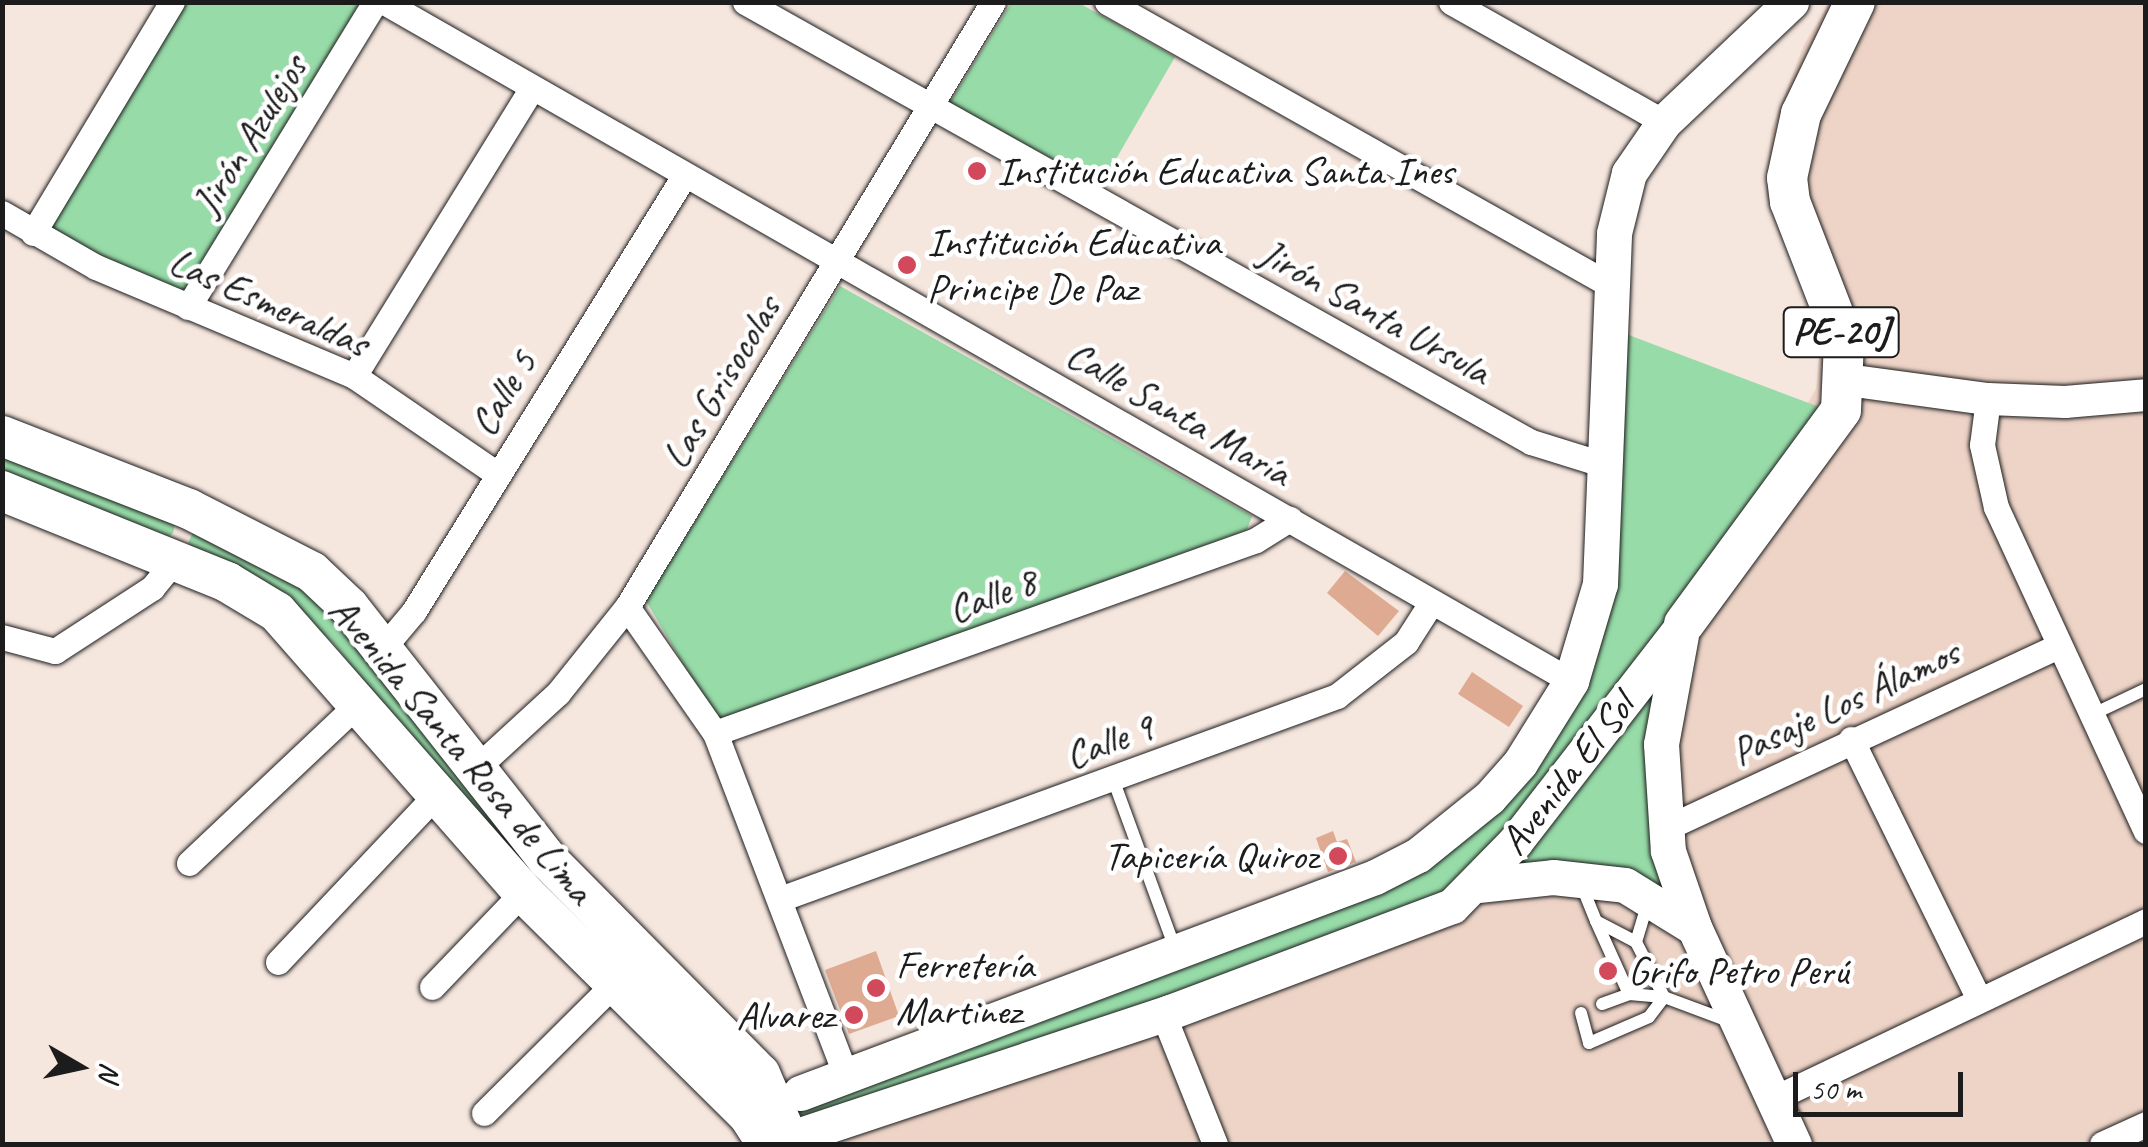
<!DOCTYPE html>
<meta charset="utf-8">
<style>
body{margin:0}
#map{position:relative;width:2148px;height:1147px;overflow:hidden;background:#f5e6de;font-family:Caveat,sans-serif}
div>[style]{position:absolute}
.built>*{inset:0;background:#eed4c7}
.green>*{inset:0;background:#97dba8}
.building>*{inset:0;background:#deaa92}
.roads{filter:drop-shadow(0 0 2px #1c1c1c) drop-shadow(0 0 2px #1c1c1c)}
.service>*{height:12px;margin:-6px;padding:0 6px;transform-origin:6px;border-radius:6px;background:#fff}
.minor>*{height:25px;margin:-12.5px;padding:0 12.5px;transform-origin:12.5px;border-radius:12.5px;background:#fff}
.tertiary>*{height:32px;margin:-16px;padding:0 16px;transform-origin:16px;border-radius:16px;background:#fff}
.secondary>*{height:35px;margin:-17.5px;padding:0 17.5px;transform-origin:17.5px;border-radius:17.5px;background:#fff}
.primary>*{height:40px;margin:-20px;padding:0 20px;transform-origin:20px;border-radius:20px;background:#fff}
.dots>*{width:28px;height:28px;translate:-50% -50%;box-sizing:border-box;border:5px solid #fff;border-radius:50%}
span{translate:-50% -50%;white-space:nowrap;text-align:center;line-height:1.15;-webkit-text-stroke:9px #fff;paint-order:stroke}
.shield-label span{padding:2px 8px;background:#fff;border:2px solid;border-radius:8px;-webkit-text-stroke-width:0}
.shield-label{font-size:38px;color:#1c1c1c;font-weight:700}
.street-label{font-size:40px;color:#1c1c1c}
.poi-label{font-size:40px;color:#1c1c1c}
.left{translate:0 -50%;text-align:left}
.right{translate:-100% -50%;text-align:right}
.frame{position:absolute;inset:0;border:5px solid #1c1c1c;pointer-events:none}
.north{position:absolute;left:30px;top:1017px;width:100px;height:100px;-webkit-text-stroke:8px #fff;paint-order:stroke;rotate:99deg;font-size:28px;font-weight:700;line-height:40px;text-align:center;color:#1c1c1c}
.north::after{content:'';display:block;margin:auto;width:35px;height:45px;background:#1c1c1c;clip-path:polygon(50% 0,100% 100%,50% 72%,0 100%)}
.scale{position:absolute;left:1793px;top:1072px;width:170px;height:45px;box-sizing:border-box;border:5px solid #1c1c1c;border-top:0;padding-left:12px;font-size:30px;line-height:35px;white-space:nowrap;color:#1c1c1c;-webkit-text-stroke:8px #fff;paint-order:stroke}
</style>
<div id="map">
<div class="built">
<i style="clip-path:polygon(1829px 3px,2145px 3px,2145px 1144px,785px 1144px,1366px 909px,1747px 505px,1816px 389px,1821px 336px,1766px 195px,1771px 130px,1804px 45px)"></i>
</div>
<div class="green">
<i style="clip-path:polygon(184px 3px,364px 3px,182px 300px,44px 236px)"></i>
<i style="clip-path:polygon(1011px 3px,1079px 3px,1175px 57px,1101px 185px,949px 104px)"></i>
<i style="clip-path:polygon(840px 286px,1252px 516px,1247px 530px,718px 723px,646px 601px)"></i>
<i style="clip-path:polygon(1626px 334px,1822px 408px,1602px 715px,1446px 895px,805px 1125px,799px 1111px,809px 1099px,1386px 884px,1569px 711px)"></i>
<i style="clip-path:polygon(3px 449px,176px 520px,173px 533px,165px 541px,3px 479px)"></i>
<i style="clip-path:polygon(195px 528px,296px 573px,756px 1079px,515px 865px,332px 642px,303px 616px,193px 554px,188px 543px)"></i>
<i style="clip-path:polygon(1655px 677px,1671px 893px,1512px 871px)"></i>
</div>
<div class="building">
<i style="clip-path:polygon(1345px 571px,1399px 611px,1378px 636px,1327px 593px)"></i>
<i style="clip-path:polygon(1472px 672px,1523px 706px,1509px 727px,1458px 694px)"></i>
<i style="clip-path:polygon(1333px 831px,1337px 842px,1347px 839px,1356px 862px,1328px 872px,1316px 838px)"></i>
<i style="clip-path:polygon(876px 951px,899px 1016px,849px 1034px,825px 970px)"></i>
</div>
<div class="roads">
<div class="service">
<i style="left:2091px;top:715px;width:61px;rotate:-25.3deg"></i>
<i style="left:1113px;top:779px;width:183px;rotate:69.9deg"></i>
<i style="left:1581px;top:884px;width:40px;rotate:68deg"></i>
<i style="left:1596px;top:921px;width:45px;rotate:27.7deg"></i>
<i style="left:1648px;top:902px;width:42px;rotate:106.7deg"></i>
<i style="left:1636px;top:942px;width:62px;rotate:63deg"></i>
<i style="left:1664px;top:997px;width:72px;rotate:20.5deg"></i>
<i style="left:1596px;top:921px;width:80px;rotate:65.7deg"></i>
<i style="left:1629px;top:994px;width:35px;rotate:5deg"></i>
<i style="left:1602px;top:1004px;width:29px;rotate:-20deg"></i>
<i style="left:1581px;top:1013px;width:31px;rotate:75deg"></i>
<i style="left:1589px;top:1043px;width:65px;rotate:-23.4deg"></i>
<i style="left:1649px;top:1017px;width:25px;rotate:-53deg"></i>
</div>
<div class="minor">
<i style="left:384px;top:2px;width:1367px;rotate:29.77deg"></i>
<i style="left:745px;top:2px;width:901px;rotate:29.24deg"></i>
<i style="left:1531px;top:442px;width:81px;rotate:17.3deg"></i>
<i style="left:1107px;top:2px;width:579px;rotate:29.35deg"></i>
<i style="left:1451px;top:2px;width:244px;rotate:29.4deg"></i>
<i style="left:2px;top:213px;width:108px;rotate:29.9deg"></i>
<i style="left:96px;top:267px;width:280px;rotate:22.9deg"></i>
<i style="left:354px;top:376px;width:173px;rotate:34.4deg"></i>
<i style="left:33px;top:233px;width:270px;rotate:-59deg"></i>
<i style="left:188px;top:307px;width:358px;rotate:-58.5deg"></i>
<i style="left:354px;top:376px;width:337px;rotate:-58.3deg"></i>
<i style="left:1988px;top:399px;width:46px;rotate:97.4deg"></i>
<i style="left:1982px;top:445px;width:64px;rotate:77.3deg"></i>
<i style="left:1996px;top:507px;width:357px;rotate:65.2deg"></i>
<i style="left:627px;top:607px;width:154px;rotate:55.1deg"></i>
<i style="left:715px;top:733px;width:367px;rotate:69.1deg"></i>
<i style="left:2px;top:637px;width:55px;rotate:14.8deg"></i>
<i style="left:55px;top:651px;width:116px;rotate:-33deg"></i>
<i style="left:152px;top:588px;width:36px;rotate:-51deg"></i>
<i style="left:383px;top:648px;width:48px;rotate:-50deg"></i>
<i style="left:414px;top:611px;width:512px;rotate:-58.17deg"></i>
<i style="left:715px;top:733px;width:574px;rotate:-19.63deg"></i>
<i style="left:1256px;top:540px;width:40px;rotate:-32deg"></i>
<i style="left:1851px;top:739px;width:290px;rotate:63.8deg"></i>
<i style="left:474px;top:770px;width:114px;rotate:-42.5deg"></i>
<i style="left:558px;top:693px;width:110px;rotate:-51.3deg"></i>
<i style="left:627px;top:607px;width:707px;rotate:-58.83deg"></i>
<i style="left:1664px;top:829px;width:435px;rotate:-24.9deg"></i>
<i style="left:189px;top:863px;width:236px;rotate:-43.3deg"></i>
<i style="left:780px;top:899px;width:593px;rotate:-20.02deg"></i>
<i style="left:1337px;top:696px;width:88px;rotate:-38deg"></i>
<i style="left:1406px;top:642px;width:46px;rotate:-57.3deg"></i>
<i style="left:278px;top:962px;width:231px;rotate:-46.6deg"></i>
<i style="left:432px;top:987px;width:132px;rotate:-46.2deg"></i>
<i style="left:1163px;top:1014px;width:140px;rotate:68.2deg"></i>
<i style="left:1773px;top:1099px;width:413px;rotate:-25.5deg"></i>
<i style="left:484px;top:1113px;width:182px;rotate:-44.8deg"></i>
<i style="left:2102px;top:1144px;width:48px;rotate:-24.4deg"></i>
</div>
<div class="tertiary">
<i style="left:1847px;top:380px;width:142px;rotate:7.7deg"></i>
<i style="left:1988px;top:399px;width:77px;rotate:2.2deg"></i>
<i style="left:2065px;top:402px;width:81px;rotate:-4.9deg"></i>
</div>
<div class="secondary">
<i style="left:1681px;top:635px;width:111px;rotate:100.4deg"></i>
<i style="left:1661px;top:744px;width:107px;rotate:86.3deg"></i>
<i style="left:1668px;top:851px;width:80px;rotate:71.1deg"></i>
<i style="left:1694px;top:927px;width:239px;rotate:65.3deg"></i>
<i style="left:1478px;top:885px;width:75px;rotate:-6.1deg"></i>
<i style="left:1553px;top:877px;width:72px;rotate:6.3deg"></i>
<i style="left:1625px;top:885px;width:80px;rotate:31.7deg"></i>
<i style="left:800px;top:1093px;width:614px;rotate:-20.59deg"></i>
<i style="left:1375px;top:877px;width:48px;rotate:-27.1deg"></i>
<i style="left:1418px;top:855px;width:91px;rotate:-38.8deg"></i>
<i style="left:1489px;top:798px;width:47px;rotate:-48.5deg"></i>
<i style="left:1520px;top:763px;width:97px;rotate:-58.1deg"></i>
<i style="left:1571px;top:681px;width:101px;rotate:-73.4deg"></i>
<i style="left:1600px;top:584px;width:351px;rotate:-87.7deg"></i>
<i style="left:1614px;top:233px;width:62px;rotate:-76deg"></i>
<i style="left:1629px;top:173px;width:62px;rotate:-55.5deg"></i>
<i style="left:1664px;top:122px;width:175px;rotate:-43.4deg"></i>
<i style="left:788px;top:1139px;width:403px;rotate:-18.4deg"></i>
<i style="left:1170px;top:1012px;width:301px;rotate:-20.6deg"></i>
<i style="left:1452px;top:906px;width:90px;rotate:-45.5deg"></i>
<i style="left:1515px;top:842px;width:276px;rotate:-52.2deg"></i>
</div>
<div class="primary">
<i style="left:2px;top:436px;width:201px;rotate:21.3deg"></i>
<i style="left:189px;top:509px;width:138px;rotate:27.1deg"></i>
<i style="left:312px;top:572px;width:51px;rotate:43.4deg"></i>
<i style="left:349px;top:607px;width:322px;rotate:51.8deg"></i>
<i style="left:548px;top:860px;width:301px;rotate:45.3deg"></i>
<i style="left:760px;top:1074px;width:71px;rotate:66.7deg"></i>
<i style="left:788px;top:1139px;width:9px;rotate:148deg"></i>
<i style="left:2px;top:491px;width:243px;rotate:22deg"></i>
<i style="left:227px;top:582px;width:58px;rotate:31deg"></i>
<i style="left:277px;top:612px;width:373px;rotate:48.7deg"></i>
<i style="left:523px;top:892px;width:318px;rotate:44.7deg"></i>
<i style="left:749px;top:1116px;width:33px;rotate:57deg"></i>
<i style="left:1684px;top:624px;width:265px;rotate:-53.7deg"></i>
<i style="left:1841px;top:410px;width:69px;rotate:-87.5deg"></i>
<i style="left:1844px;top:341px;width:149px;rotate:-111.2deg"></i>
<i style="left:1790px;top:202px;width:24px;rotate:-97deg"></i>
<i style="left:1787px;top:178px;width:66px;rotate:-77.7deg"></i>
<i style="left:1801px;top:114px;width:124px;rotate:-64.3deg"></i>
</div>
</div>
<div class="dots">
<i style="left:977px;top:171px;background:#d1495b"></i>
<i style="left:907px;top:265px;background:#d1495b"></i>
<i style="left:1338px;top:856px;background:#d1495b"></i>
<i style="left:1608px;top:971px;background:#d1495b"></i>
<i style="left:876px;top:988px;background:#d1495b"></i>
<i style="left:854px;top:1015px;background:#d1495b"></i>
</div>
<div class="shield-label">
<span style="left:1841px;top:332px">PE-20J</span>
</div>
<div class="street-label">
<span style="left:250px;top:135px;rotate:-58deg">Jirón Azulejos</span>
<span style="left:269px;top:302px;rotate:24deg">Las Esmeraldas</span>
<span style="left:1375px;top:312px;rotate:29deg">Jirón Santa Ursula</span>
<span style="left:721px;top:382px;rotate:-59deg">Las Grisocolas</span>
<span style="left:503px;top:393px;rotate:-58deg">Calle 5</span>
<span style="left:1179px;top:413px;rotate:30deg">Calle Santa María</span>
<span style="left:992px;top:595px;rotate:-20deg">Calle 8</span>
<span style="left:1845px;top:702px;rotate:-25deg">Pasaje Los Álamos</span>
<span style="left:1109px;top:741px;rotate:-20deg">Calle 9</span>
<span style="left:462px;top:750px;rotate:50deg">Avenida Santa Rosa de Lima</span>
<span style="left:1567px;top:774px;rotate:-52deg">Avenida El Sol</span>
</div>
<div class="poi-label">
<span class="left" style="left:997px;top:171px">Institución Educativa Santa Ines</span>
<span class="left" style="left:927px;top:265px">Institución Educativa<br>Principe De Paz</span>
<span class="right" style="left:1318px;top:856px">Tapicería Quiroz</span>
<span class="left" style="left:896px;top:988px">Ferretería<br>Martinez</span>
<span class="left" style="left:1628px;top:971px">Grifo Petro Perú</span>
<span class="right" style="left:834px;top:1015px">Alvarez</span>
</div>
<div class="frame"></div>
<div class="north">N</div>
<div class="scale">50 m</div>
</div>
